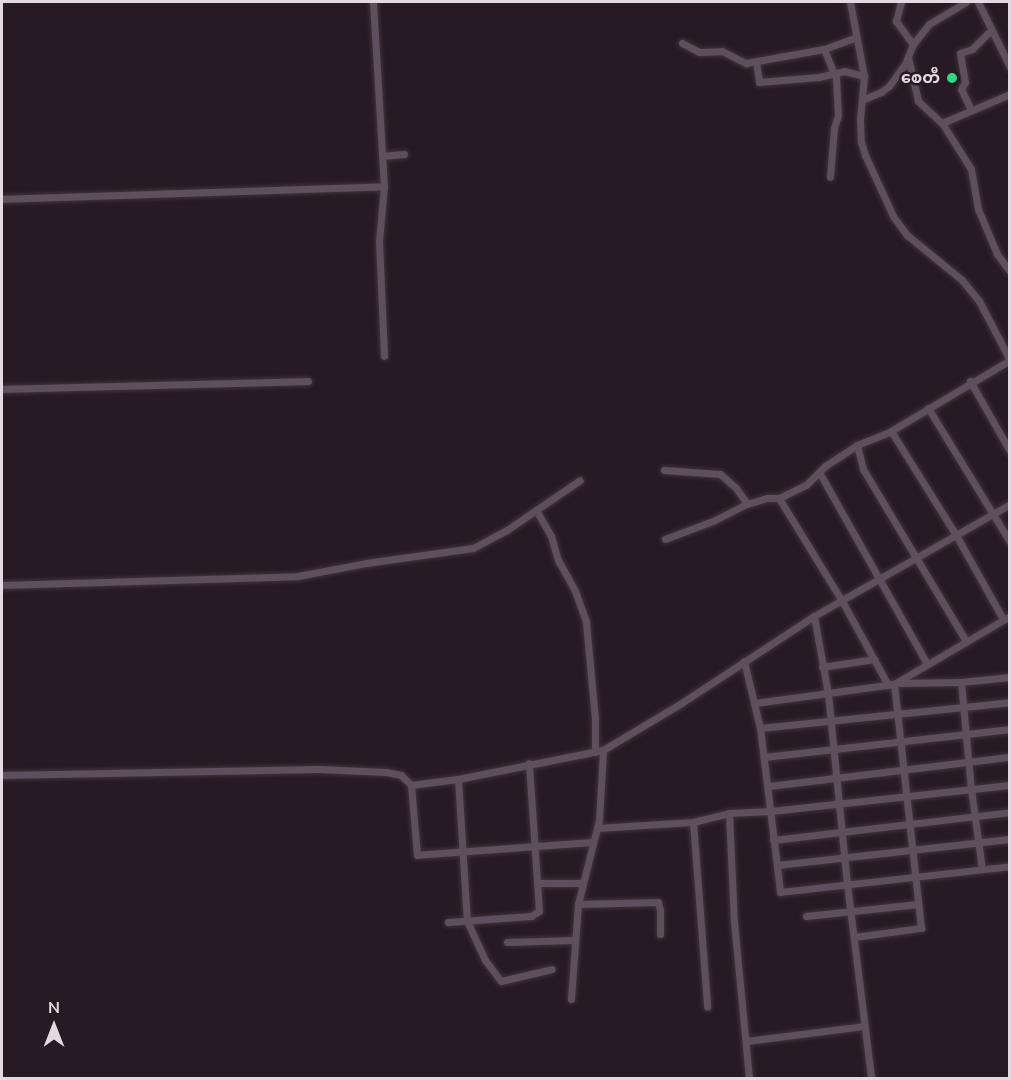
<!DOCTYPE html>
<meta charset="utf-8">
<style>
body{margin:0}
#map{position:relative;width:1011px;height:1080px;overflow:hidden;background:#281a24;font-family:"Nunito Sans","Noto Sans Myanmar",sans-serif}
div>[style]{position:absolute}
.roads{filter:drop-shadow(0 0 2px #3e343b) drop-shadow(0 0 2px #3e343b)}
.street>*{height:7px;margin:-3.5px;padding:0 3.5px;transform-origin:3.5px;border-radius:3.5px;background:#5f4e5b}
.dots>*{width:16px;height:16px;translate:-50% -50%;box-sizing:border-box;border:3px solid #281a24;border-radius:50%}
span{translate:-50% -50%;white-space:nowrap;text-align:center;line-height:1.15;-webkit-text-stroke:5px #281a24;paint-order:stroke}
.poi-label{font-size:16px;color:#e3d9e0;font-weight:700}
.right{translate:-100% -50%;text-align:right}
.frame{position:absolute;inset:0;border:3px solid #e3d9e0;pointer-events:none}
.north{position:absolute;left:24px;top:996px;width:60px;height:60px;-webkit-text-stroke:4px #281a24;paint-order:stroke;rotate:0deg;font-size:16px;font-weight:700;line-height:24px;text-align:center;color:#e3d9e0}
.north::after{content:'';display:block;margin:auto;width:21px;height:27px;background:#e3d9e0;clip-path:polygon(50% 0,100% 100%,50% 72%,0 100%)}
</style>
<div id="map">
<div class="roads">
<div class="street">
<i style="left:373px;top:2px;width:184px;rotate:86.6deg"></i>
<i style="left:384px;top:186px;width:55px;rotate:95.2deg"></i>
<i style="left:379px;top:241px;width:115px;rotate:87.5deg"></i>
<i style="left:850px;top:2px;width:75px;rotate:79.3deg"></i>
<i style="left:864px;top:76px;width:43px;rotate:95.3deg"></i>
<i style="left:860px;top:119px;width:23px;rotate:88deg"></i>
<i style="left:861px;top:142px;width:14px;rotate:73deg"></i>
<i style="left:865px;top:155px;width:67px;rotate:65.3deg"></i>
<i style="left:893px;top:216px;width:24px;rotate:54deg"></i>
<i style="left:907px;top:235px;width:71px;rotate:39.3deg"></i>
<i style="left:962px;top:280px;width:27px;rotate:51deg"></i>
<i style="left:979px;top:301px;width:67px;rotate:62.3deg"></i>
<i style="left:901px;top:2px;width:20px;rotate:105deg"></i>
<i style="left:896px;top:21px;width:29px;rotate:54deg"></i>
<i style="left:978px;top:2px;width:72px;rotate:63.8deg"></i>
<i style="left:682px;top:43px;width:19px;rotate:28deg"></i>
<i style="left:699px;top:52px;width:23px;rotate:-2deg"></i>
<i style="left:722px;top:51px;width:27px;rotate:27deg"></i>
<i style="left:746px;top:63px;width:79px;rotate:-10.2deg"></i>
<i style="left:824px;top:49px;width:33px;rotate:-20deg"></i>
<i style="left:824px;top:49px;width:31px;rotate:68deg"></i>
<i style="left:836px;top:78px;width:37px;rotate:87deg"></i>
<i style="left:838px;top:115px;width:14px;rotate:107deg"></i>
<i style="left:834px;top:128px;width:49px;rotate:94.7deg"></i>
<i style="left:908px;top:57px;width:45px;rotate:77.2deg"></i>
<i style="left:918px;top:101px;width:33px;rotate:43deg"></i>
<i style="left:942px;top:123px;width:54px;rotate:57.8deg"></i>
<i style="left:971px;top:169px;width:41px;rotate:80.1deg"></i>
<i style="left:978px;top:209px;width:49px;rotate:67.1deg"></i>
<i style="left:997px;top:254px;width:21px;rotate:53deg"></i>
<i style="left:756px;top:62px;width:20px;rotate:81deg"></i>
<i style="left:759px;top:82px;width:60px;rotate:-4.8deg"></i>
<i style="left:819px;top:77px;width:26px;rotate:-13deg"></i>
<i style="left:844px;top:71px;width:21px;rotate:14deg"></i>
<i style="left:862px;top:100px;width:21px;rotate:-23deg"></i>
<i style="left:881px;top:92px;width:10px;rotate:-37deg"></i>
<i style="left:889px;top:86px;width:27px;rotate:-54deg"></i>
<i style="left:905px;top:64px;width:22px;rotate:-68deg"></i>
<i style="left:913px;top:44px;width:26px;rotate:-51deg"></i>
<i style="left:929px;top:24px;width:43px;rotate:-30.7deg"></i>
<i style="left:971px;top:110px;width:23px;rotate:-115deg"></i>
<i style="left:961px;top:89px;width:8px;rotate:-60deg"></i>
<i style="left:965px;top:82px;width:29px;rotate:-100deg"></i>
<i style="left:960px;top:53px;width:13px;rotate:-18deg"></i>
<i style="left:972px;top:49px;width:27px;rotate:-45deg"></i>
<i style="left:942px;top:123px;width:74px;rotate:-23.1deg"></i>
<i style="left:382px;top:156px;width:22px;rotate:-5deg"></i>
<i style="left:2px;top:199px;width:382px;rotate:-1.9deg"></i>
<i style="left:970px;top:381px;width:81px;rotate:60.3deg"></i>
<i style="left:2px;top:389px;width:306px;rotate:-1.5deg"></i>
<i style="left:928px;top:408px;width:157px;rotate:58.5deg"></i>
<i style="left:891px;top:431px;width:123px;rotate:58deg"></i>
<i style="left:956px;top:535px;width:96px;rotate:60.8deg"></i>
<i style="left:857px;top:445px;width:25px;rotate:76deg"></i>
<i style="left:863px;top:469px;width:200px;rotate:59.1deg"></i>
<i style="left:664px;top:470px;width:56px;rotate:4.1deg"></i>
<i style="left:720px;top:474px;width:21px;rotate:41deg"></i>
<i style="left:736px;top:488px;width:19px;rotate:55deg"></i>
<i style="left:819px;top:472px;width:220px;rotate:60.6deg"></i>
<i style="left:536px;top:510px;width:30px;rotate:60deg"></i>
<i style="left:551px;top:536px;width:25px;rotate:74deg"></i>
<i style="left:558px;top:560px;width:35px;rotate:61deg"></i>
<i style="left:575px;top:591px;width:33px;rotate:70deg"></i>
<i style="left:586px;top:622px;width:97px;rotate:84.7deg"></i>
<i style="left:595px;top:719px;width:33px;rotate:90deg"></i>
<i style="left:665px;top:539px;width:51px;rotate:-20.6deg"></i>
<i style="left:713px;top:521px;width:38px;rotate:-27deg"></i>
<i style="left:747px;top:504px;width:21px;rotate:-17deg"></i>
<i style="left:767px;top:498px;width:12px"></i>
<i style="left:2px;top:585px;width:296px;rotate:-1.7deg"></i>
<i style="left:298px;top:576px;width:69px;rotate:-10.8deg"></i>
<i style="left:366px;top:563px;width:108px;rotate:-8deg"></i>
<i style="left:473px;top:548px;width:38px;rotate:-28deg"></i>
<i style="left:507px;top:530px;width:88px;rotate:-34.4deg"></i>
<i style="left:814px;top:616px;width:79px;rotate:79.8deg"></i>
<i style="left:828px;top:694px;width:191px;rotate:84.3deg"></i>
<i style="left:847px;top:884px;width:195px;rotate:82.9deg"></i>
<i style="left:744px;top:661px;width:69px;rotate:76.6deg"></i>
<i style="left:760px;top:728px;width:165px;rotate:83deg"></i>
<i style="left:780px;top:892px;width:231px;rotate:-6.4deg"></i>
<i style="left:822px;top:667px;width:53px;rotate:-8.7deg"></i>
<i style="left:961px;top:682px;width:107px;rotate:84.7deg"></i>
<i style="left:971px;top:789px;width:81px;rotate:82.2deg"></i>
<i style="left:900px;top:683px;width:61px;rotate:-0.9deg"></i>
<i style="left:961px;top:682px;width:49px;rotate:-5.8deg"></i>
<i style="left:888px;top:685px;width:96px;rotate:-118.7deg"></i>
<i style="left:842px;top:601px;width:121px;rotate:-121.5deg"></i>
<i style="left:779px;top:498px;width:30px;rotate:-26deg"></i>
<i style="left:806px;top:485px;width:27px;rotate:-45deg"></i>
<i style="left:825px;top:466px;width:38px;rotate:-33deg"></i>
<i style="left:857px;top:445px;width:37px;rotate:-22deg"></i>
<i style="left:891px;top:431px;width:139px;rotate:-30.8deg"></i>
<i style="left:755px;top:703px;width:140px;rotate:-7.8deg"></i>
<i style="left:894px;top:684px;width:134px;rotate:-30.4deg"></i>
<i style="left:760px;top:728px;width:251px;rotate:-5.9deg"></i>
<i style="left:764px;top:757px;width:248px;rotate:-6.5deg"></i>
<i style="left:2px;top:775px;width:317px;rotate:-1.1deg"></i>
<i style="left:319px;top:769px;width:67px;rotate:2.6deg"></i>
<i style="left:386px;top:772px;width:15px;rotate:11deg"></i>
<i style="left:401px;top:775px;width:14px;rotate:45deg"></i>
<i style="left:458px;top:779px;width:142px;rotate:86.4deg"></i>
<i style="left:467px;top:921px;width:43px;rotate:65.2deg"></i>
<i style="left:485px;top:960px;width:26px;rotate:53deg"></i>
<i style="left:501px;top:981px;width:52px;rotate:-13.2deg"></i>
<i style="left:769px;top:786px;width:243px;rotate:-6.9deg"></i>
<i style="left:729px;top:813px;width:109px;rotate:87.4deg"></i>
<i style="left:734px;top:922px;width:157px;rotate:84.5deg"></i>
<i style="left:693px;top:822px;width:185px;rotate:85.6deg"></i>
<i style="left:597px;top:828px;width:96px;rotate:-3.6deg"></i>
<i style="left:693px;top:822px;width:37px;rotate:-14deg"></i>
<i style="left:729px;top:813px;width:42px;rotate:-2.7deg"></i>
<i style="left:771px;top:811px;width:240px;rotate:-6.2deg"></i>
<i style="left:773px;top:840px;width:239px;rotate:-6.7deg"></i>
<i style="left:592px;top:842px;width:175px;rotate:175.8deg"></i>
<i style="left:417px;top:855px;width:70px;rotate:-94.9deg"></i>
<i style="left:411px;top:785px;width:47px;rotate:-7.3deg"></i>
<i style="left:458px;top:779px;width:148px;rotate:-11.3deg"></i>
<i style="left:603px;top:750px;width:90px;rotate:-30.9deg"></i>
<i style="left:680px;top:704px;width:160px;rotate:-33.3deg"></i>
<i style="left:814px;top:616px;width:226px;rotate:-29.7deg"></i>
<i style="left:777px;top:865px;width:234px;rotate:-6.4deg"></i>
<i style="left:537px;top:883px;width:46px"></i>
<i style="left:578px;top:904px;width:80px;rotate:-1.4deg"></i>
<i style="left:658px;top:902px;width:8px;rotate:76deg"></i>
<i style="left:660px;top:910px;width:24px;rotate:90deg"></i>
<i style="left:806px;top:916px;width:113px;rotate:-6.1deg"></i>
<i style="left:448px;top:922px;width:83px;rotate:-4.1deg"></i>
<i style="left:531px;top:916px;width:9px;rotate:-32deg"></i>
<i style="left:539px;top:911px;width:148px;rotate:-93.9deg"></i>
<i style="left:854px;top:937px;width:68px;rotate:-7.7deg"></i>
<i style="left:921px;top:928px;width:245px;rotate:-96.3deg"></i>
<i style="left:507px;top:942px;width:67px;rotate:-1.7deg"></i>
<i style="left:571px;top:999px;width:95px;rotate:-85.8deg"></i>
<i style="left:578px;top:904px;width:87px;rotate:-76deg"></i>
<i style="left:599px;top:820px;width:70px;rotate:-86.7deg"></i>
<i style="left:746px;top:1041px;width:119px;rotate:-7.2deg"></i>
</div>
</div>
<div class="dots">
<i style="left:952px;top:78px;background:#31d882"></i>
</div>
<div class="poi-label">
<span class="right" style="left:940px;top:78px">စေတီ</span>
</div>
<div class="frame"></div>
<div class="north">N</div>
</div>
